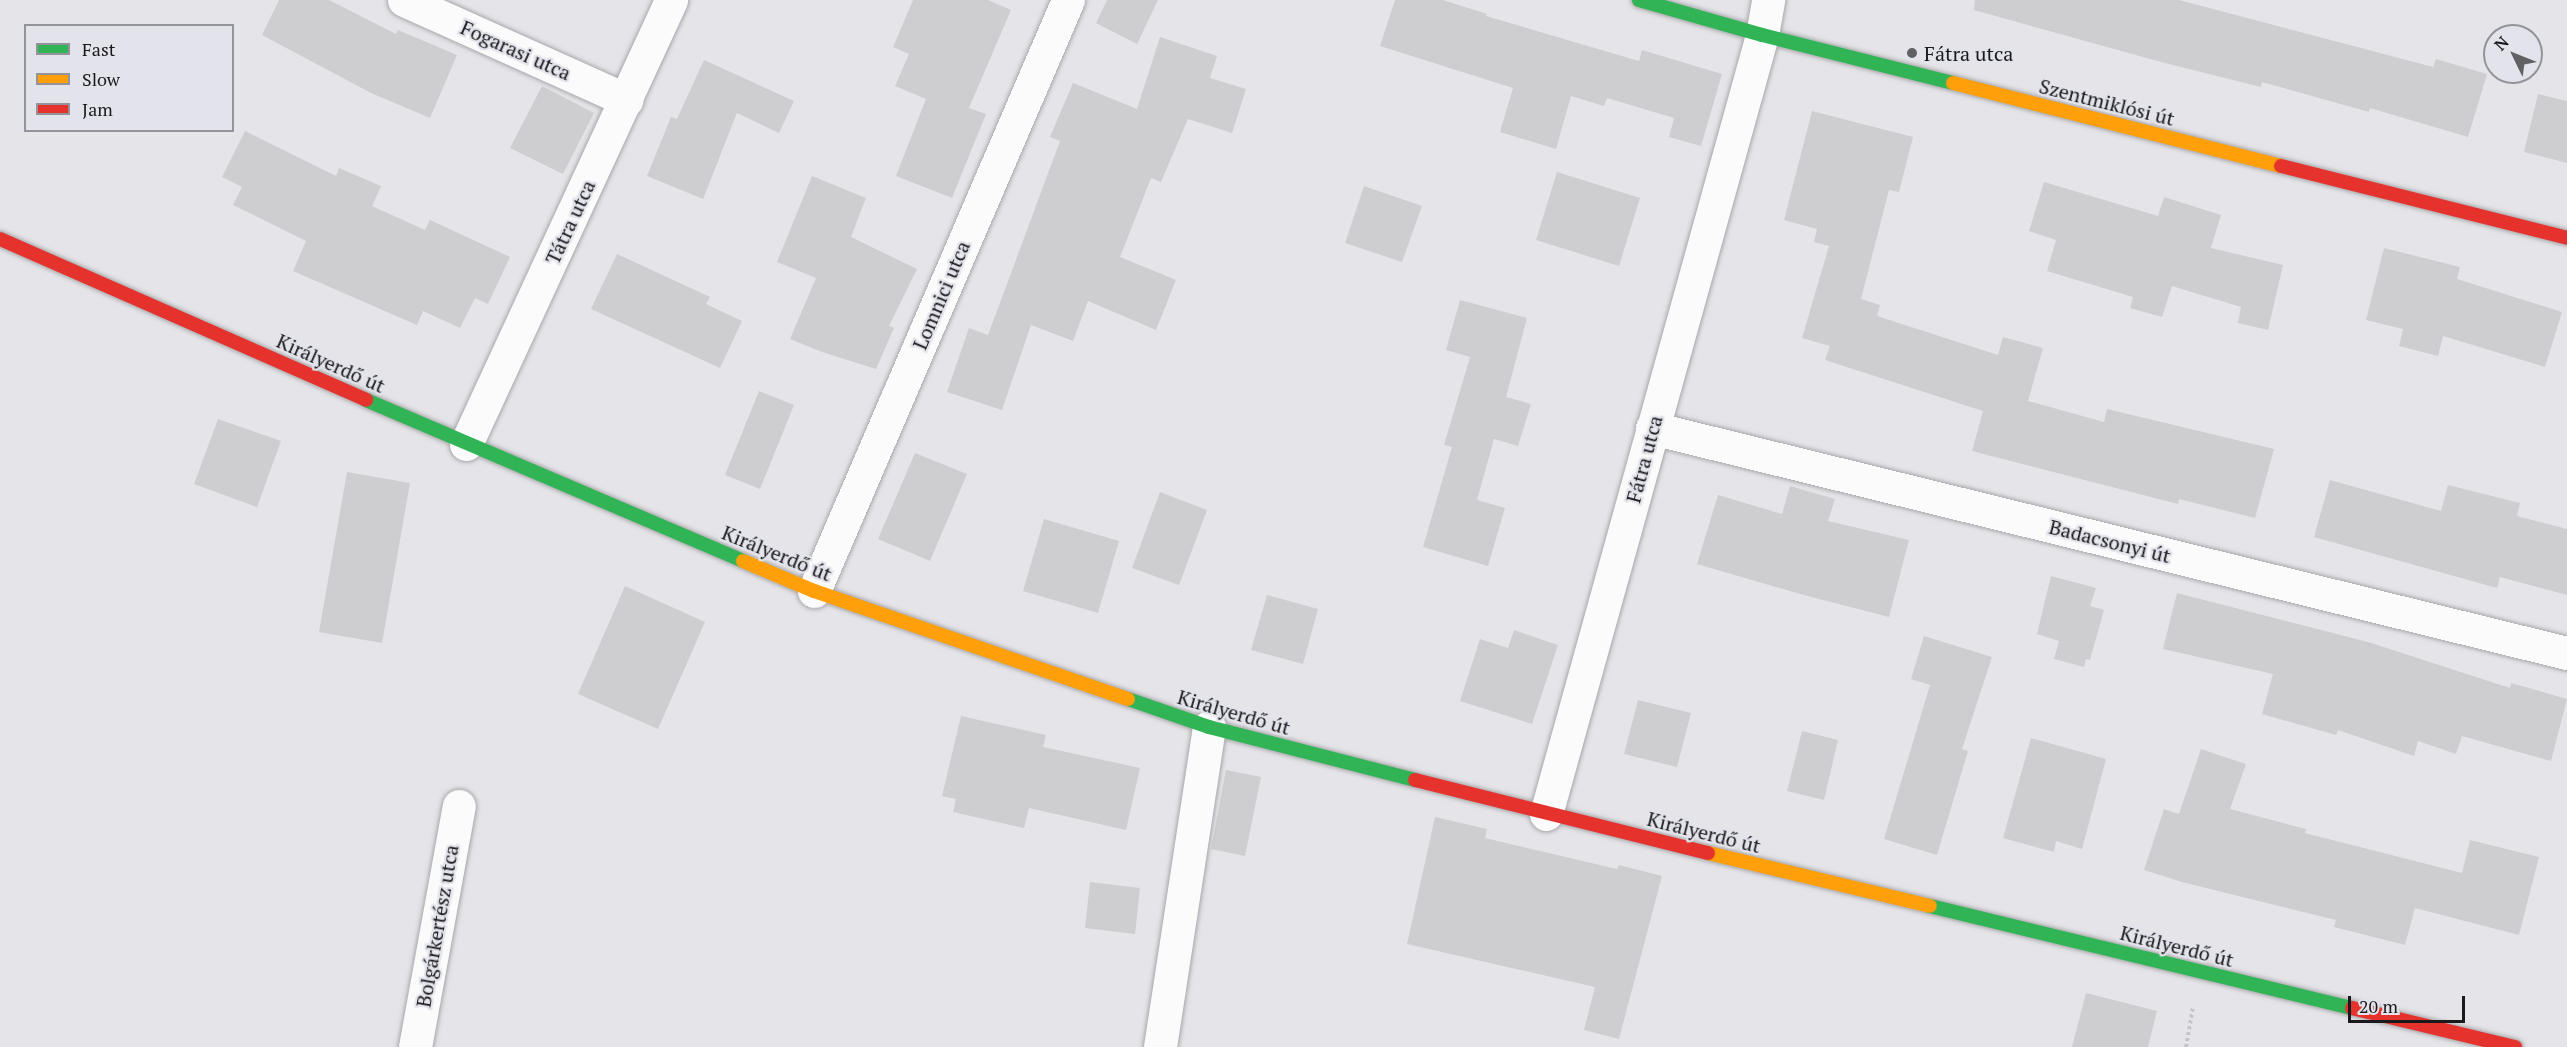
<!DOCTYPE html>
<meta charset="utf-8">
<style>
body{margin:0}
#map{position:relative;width:2567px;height:1047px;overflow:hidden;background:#e5e5e9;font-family:"PT Serif",serif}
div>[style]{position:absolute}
.building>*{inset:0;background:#ceced1}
.path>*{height:4px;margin-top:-2px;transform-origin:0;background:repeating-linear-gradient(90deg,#c5c5c6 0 3px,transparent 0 6px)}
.roads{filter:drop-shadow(0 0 2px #a8a8ab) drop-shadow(0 0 2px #a8a8ab)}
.street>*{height:33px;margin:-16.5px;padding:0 16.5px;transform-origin:16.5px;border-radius:16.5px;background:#fbfbfc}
.fast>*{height:14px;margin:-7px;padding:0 7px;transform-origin:7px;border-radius:7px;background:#30b455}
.slow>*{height:14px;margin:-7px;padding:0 7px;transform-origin:7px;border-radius:7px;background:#ff9f0a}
.jam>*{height:14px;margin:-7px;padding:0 7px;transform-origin:7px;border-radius:7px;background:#e5322d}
.dots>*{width:16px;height:16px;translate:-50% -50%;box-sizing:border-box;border:3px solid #e3e3eb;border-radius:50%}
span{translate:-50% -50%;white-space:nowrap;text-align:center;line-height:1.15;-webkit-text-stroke:4.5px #e3e3eb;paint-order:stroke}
.street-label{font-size:20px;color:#1a1a1d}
.poi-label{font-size:20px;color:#1a1a1d}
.left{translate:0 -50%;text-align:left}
.legend{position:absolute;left:24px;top:24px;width:210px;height:108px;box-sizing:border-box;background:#e3e3eb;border:2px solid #939399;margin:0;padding:8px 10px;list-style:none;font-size:18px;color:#1a1a1d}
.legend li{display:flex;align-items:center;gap:12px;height:30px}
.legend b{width:30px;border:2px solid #939399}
.north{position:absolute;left:2483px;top:24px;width:60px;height:60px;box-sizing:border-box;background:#e3e3eb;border:2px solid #939399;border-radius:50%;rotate:313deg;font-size:16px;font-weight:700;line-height:24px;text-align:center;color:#1a1a1d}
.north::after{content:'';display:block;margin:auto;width:21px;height:27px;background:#616164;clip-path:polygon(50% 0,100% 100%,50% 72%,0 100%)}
.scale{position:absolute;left:2348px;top:996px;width:117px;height:27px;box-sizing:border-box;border:3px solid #1a1a1d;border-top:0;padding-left:8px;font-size:18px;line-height:21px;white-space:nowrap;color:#1a1a1d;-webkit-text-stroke:4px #e3e3eb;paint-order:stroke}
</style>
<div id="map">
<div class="building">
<i style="clip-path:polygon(279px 0,329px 0,396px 34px,398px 30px,457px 55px,430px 118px,371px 93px,262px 35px)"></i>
<i style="clip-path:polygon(913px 0,988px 0,1011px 10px,969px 108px,986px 114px,952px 198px,896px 176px,926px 99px,895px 86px,909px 54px,893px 47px)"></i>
<i style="clip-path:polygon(1107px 0,1158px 0,1137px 44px,1096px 23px)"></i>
<i style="clip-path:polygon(1395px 0,1443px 0,1487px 14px,1486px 16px,1639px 61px,1642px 50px,1722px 74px,1701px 146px,1669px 137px,1674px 118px,1607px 98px,1604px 106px,1571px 96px,1556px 149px,1500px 132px,1513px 88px,1380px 46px)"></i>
<i style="clip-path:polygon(1975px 0,2179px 0,2433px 67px,2436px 59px,2487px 74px,2468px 137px,2370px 108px,2369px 112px,2262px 82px,2261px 87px,2161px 62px,1974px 10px)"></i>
<i style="clip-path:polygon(1160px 37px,1217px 56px,1210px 78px,1246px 89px,1232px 133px,1188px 119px,1161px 182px,1151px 178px,1120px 257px,1176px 280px,1156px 330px,1088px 301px,1073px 341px,1031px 325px,1002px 410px,947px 392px,969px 328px,988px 335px,1060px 141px,1050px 137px,1073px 83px,1137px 109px)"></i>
<i style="clip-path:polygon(704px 60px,794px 101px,779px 133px,737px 113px,703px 199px,647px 176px,671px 117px,677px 119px)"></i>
<i style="clip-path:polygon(542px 86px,594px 113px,563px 174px,510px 148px)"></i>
<i style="clip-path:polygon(2538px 94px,2567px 101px,2567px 163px,2524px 152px)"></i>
<i style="clip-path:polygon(1812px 111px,1913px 137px,1899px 192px,1889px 190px,1861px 299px,1880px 305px,1877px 316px,1998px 355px,2003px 337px,2043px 348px,2028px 401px,2104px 422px,2107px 409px,2274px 449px,2255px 518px,2179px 499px,2178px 504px,1972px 451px,1983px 411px,1825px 360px,1830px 346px,1802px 338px,1829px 246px,1814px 242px,1817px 229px,1784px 220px)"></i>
<i style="clip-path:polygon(245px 131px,336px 176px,339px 168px,381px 186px,372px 206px,425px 230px,430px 220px,510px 257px,488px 304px,475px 298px,460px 328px,423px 311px,417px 325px,293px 271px,306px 241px,233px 205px,242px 187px,222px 177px)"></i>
<i style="clip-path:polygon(1557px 172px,1640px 198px,1619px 266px,1536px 240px)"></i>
<i style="clip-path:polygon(812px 176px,866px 198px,851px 237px,917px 269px,889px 326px,894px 328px,876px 369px,822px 352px,790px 339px,816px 278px,777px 262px)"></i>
<i style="clip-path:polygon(2044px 182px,2158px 216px,2164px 197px,2221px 215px,2211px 248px,2283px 265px,2268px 330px,2238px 323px,2241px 307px,2172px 286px,2162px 317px,2130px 308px,2133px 297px,2047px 271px,2056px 240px,2029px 231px)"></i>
<i style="clip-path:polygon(1364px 186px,1422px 206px,1402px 262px,1345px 243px)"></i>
<i style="clip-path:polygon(2384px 248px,2460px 267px,2457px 279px,2562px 312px,2545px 367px,2443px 336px,2438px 356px,2399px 346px,2403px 329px,2366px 320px)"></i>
<i style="clip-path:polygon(617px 254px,710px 297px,706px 304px,742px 321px,720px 368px,591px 309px)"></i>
<i style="clip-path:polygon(1460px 300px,1527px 318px,1506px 397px,1531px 404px,1518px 446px,1494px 439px,1477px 500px,1505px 508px,1488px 566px,1423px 547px,1452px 447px,1444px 445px,1470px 357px,1446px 350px)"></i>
<i style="clip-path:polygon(759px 391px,794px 405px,760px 489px,725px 475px)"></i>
<i style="clip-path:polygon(218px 419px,281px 441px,257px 507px,194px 484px)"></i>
<i style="clip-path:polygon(915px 453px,967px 474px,930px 561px,878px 539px)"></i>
<i style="clip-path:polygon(347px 472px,410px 483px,382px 643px,319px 632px)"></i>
<i style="clip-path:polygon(2330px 480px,2441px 511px,2448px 485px,2520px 503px,2517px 516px,2567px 529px,2567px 595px,2500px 577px,2497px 588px,2314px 537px)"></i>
<i style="clip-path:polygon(1790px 486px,1835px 499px,1828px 521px,1909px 540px,1889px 617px,1800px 594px,1697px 564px,1718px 495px,1782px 514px)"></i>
<i style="clip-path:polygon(1160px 492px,1207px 510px,1179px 585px,1132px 568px)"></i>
<i style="clip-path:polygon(1044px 519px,1119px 541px,1098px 613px,1023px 591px)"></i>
<i style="clip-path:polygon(2051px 576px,2096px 588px,2090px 606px,2104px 610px,2090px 660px,2086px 659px,2084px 667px,2054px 659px,2059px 641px,2037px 634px)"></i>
<i style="clip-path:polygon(625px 586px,705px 622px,658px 729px,578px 694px)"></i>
<i style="clip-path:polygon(2177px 593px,2368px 642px,2510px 688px,2511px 683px,2567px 699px,2551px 761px,2462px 736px,2456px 754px,2418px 741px,2414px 756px,2338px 730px,2336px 735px,2262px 714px,2273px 674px,2163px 649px)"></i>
<i style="clip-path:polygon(1267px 595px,1318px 609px,1303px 664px,1251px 650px)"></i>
<i style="clip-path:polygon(1514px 630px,1558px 645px,1532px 724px,1460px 701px,1480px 639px,1508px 648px)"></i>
<i style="clip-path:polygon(1924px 636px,1992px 657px,1962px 749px,1968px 751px,1937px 855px,1884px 839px,1930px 685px,1911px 679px)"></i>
<i style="clip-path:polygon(1638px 700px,1691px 713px,1677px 767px,1624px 754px)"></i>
<i style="clip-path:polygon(961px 716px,1046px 735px,1043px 747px,1140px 768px,1126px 830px,1029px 808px,1024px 828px,953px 812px,956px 799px,942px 796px)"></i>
<i style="clip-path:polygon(1802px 731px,1838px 740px,1824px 800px,1787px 791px)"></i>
<i style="clip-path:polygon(2031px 738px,2106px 759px,2082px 849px,2056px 841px,2054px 852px,2003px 838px)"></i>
<i style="clip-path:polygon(2201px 749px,2246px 764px,2230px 809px,2306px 829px,2305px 833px,2462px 873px,2470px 840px,2539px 857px,2519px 935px,2415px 908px,2405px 945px,2334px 927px,2336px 920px,2182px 882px,2144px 870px,2164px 809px,2179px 814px)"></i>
<i style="clip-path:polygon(1226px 770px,1261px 777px,1245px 856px,1211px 849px)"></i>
<i style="clip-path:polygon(1435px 817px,1487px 829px,1485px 838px,1617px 869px,1619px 865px,1662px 876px,1619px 1039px,1584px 1030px,1595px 987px,1407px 944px)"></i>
<i style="clip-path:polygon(1090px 882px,1140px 888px,1135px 934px,1085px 928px)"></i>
<i style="clip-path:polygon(2086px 993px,2157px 1011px,2148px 1047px,2072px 1047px)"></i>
</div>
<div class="path">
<i style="left:2186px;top:1047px;width:40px;rotate:-80deg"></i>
</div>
<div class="roads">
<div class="street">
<i style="left:404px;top:0;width:244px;rotate:24.2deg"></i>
<i style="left:1652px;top:428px;width:942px;rotate:13.82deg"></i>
<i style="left:466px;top:444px;width:489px;rotate:-65.2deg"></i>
<i style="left:814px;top:591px;width:643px;rotate:-66.74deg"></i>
<i style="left:1546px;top:814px;width:808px;rotate:-74.5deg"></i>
<i style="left:1762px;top:35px;width:36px;rotate:-80deg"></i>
<i style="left:415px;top:1047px;width:245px;rotate:-79.7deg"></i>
<i style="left:1160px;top:1047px;width:324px;rotate:-81.3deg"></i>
</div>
<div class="fast">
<i style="left:1639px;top:0;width:128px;rotate:15.9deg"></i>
<i style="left:1762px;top:35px;width:197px;rotate:14.1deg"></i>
<i style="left:366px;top:400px;width:410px;rotate:23.1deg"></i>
<i style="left:1128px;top:699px;width:86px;rotate:19.1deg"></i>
<i style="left:1209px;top:727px;width:213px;rotate:14.4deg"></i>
<i style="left:1930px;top:906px;width:434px;rotate:13.6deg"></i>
</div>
<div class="slow">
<i style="left:1953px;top:83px;width:338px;rotate:14.2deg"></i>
<i style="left:743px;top:561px;width:77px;rotate:22.9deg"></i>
<i style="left:814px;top:591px;width:332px;rotate:19deg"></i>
<i style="left:1708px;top:853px;width:228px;rotate:13.4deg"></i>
</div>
<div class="jam">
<i style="left:2281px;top:166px;width:295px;rotate:14.1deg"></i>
<i style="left:0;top:239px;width:400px;rotate:23.7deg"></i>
<i style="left:1415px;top:780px;width:302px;rotate:14deg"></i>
<i style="left:2352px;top:1008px;width:168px;rotate:13.5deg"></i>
</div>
</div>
<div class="dots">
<i style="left:1912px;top:53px;background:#616164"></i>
</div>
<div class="street-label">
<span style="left:516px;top:50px;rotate:24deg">Fogarasi utca</span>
<span style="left:2107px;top:102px;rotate:14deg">Szentmiklósi út</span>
<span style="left:570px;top:222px;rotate:-65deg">Tátra utca</span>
<span style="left:941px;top:295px;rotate:-67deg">Lomnici utca</span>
<span style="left:331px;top:363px;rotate:24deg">Királyerdő út</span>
<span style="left:1644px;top:459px;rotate:-75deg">Fátra utca</span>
<span style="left:2110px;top:541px;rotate:14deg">Badacsonyi út</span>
<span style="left:777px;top:553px;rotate:22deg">Királyerdő út</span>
<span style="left:1234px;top:712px;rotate:16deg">Királyerdő út</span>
<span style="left:1704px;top:832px;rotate:14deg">Királyerdő út</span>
<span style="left:437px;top:926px;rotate:-80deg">Bolgárkertész utca</span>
<span style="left:2177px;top:946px;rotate:14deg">Királyerdő út</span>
</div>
<div class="poi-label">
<span class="left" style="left:1924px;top:53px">Fátra utca</span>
</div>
<ul class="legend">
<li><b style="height:8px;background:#30b455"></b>Fast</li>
<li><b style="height:8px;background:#ff9f0a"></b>Slow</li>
<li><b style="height:8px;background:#e5322d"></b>Jam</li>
</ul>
<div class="north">N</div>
<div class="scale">20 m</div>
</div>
